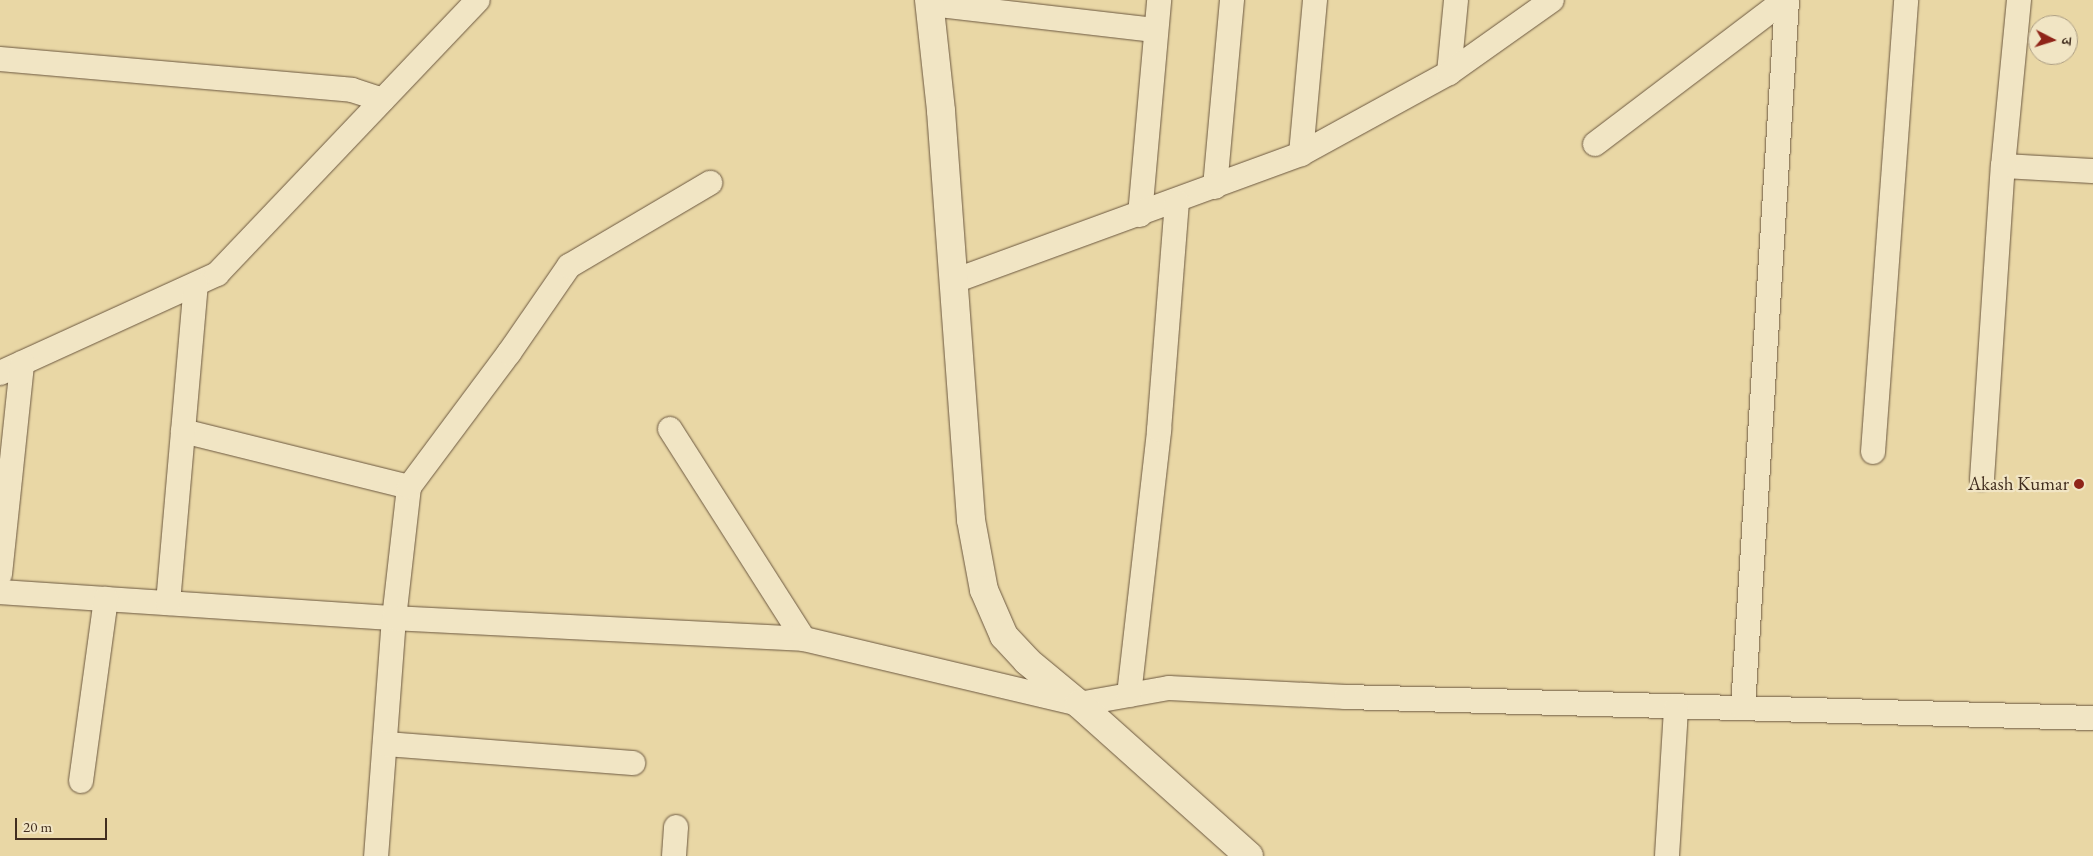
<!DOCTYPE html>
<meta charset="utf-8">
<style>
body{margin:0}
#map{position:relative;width:2093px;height:856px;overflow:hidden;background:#e9d7a5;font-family:"EB Garamond","Noto Serif Devanagari",serif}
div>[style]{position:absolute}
.roads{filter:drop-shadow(0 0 1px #6c5840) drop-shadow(0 0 1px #6c5840)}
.minor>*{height:24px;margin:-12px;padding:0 12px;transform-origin:12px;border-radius:12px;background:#f1e5c4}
.tertiary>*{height:28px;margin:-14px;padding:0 14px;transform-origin:14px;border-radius:14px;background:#f1e5c4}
.dots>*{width:14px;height:14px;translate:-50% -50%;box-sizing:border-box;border:2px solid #f1e5c4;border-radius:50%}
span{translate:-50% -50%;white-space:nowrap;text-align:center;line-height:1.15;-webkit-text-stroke:4.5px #f1e5c4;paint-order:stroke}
.poi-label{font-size:19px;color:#422e1f}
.right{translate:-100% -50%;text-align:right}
.north{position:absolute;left:2028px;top:15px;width:50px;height:50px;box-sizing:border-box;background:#f1e5c4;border:1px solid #ab9c82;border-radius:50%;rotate:95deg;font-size:14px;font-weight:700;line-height:20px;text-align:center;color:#422e1f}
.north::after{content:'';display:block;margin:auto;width:18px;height:22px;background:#8f2418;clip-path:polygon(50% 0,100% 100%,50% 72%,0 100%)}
.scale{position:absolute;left:15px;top:818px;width:92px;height:22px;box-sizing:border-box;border:2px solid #422e1f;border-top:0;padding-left:6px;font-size:15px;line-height:18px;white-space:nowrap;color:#422e1f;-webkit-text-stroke:4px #f1e5c4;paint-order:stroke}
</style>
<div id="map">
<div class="roads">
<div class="minor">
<i style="left:930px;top:4px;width:227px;rotate:6.6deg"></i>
<i style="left:0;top:59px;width:353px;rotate:5deg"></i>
<i style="left:352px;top:90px;width:32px;rotate:18deg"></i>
<i style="left:1449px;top:73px;width:73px;rotate:-84.5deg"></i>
<i style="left:1595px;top:144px;width:238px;rotate:-37.2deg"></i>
<i style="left:1301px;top:154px;width:155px;rotate:-84.8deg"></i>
<i style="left:2003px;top:166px;width:90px;rotate:3.2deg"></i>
<i style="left:1215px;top:187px;width:188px;rotate:-84.8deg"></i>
<i style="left:1140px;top:215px;width:216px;rotate:-84.9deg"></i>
<i style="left:954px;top:281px;width:370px;rotate:-20.1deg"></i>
<i style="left:1301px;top:154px;width:169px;rotate:-28.7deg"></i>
<i style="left:1449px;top:73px;width:126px;rotate:-35.3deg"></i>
<i style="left:0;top:373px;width:239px;rotate:-24.5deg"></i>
<i style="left:217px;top:274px;width:378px;rotate:-46.4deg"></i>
<i style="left:670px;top:429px;width:249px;rotate:57.5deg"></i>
<i style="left:183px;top:431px;width:233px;rotate:13.9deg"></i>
<i style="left:409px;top:487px;width:132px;rotate:96.5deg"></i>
<i style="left:394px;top:618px;width:239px;rotate:94.3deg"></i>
<i style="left:1873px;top:452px;width:453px;rotate:-85.8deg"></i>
<i style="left:1982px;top:479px;width:314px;rotate:-86.2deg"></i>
<i style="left:2003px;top:166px;width:167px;rotate:-84.5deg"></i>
<i style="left:409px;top:487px;width:167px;rotate:-53.3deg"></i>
<i style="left:509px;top:353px;width:106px;rotate:-55.4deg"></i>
<i style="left:569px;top:266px;width:164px;rotate:-30.5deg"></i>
<i style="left:0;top:574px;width:212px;rotate:-84deg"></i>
<i style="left:0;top:592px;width:395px;rotate:3.8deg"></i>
<i style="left:394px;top:618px;width:411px;rotate:2.9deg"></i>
<i style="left:804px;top:639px;width:283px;rotate:13.3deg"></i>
<i style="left:1079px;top:704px;width:91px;rotate:-10.1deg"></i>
<i style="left:1169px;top:688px;width:177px;rotate:2.9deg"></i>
<i style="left:1346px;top:697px;width:747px;rotate:1.61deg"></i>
<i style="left:168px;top:603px;width:319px;rotate:-85deg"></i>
<i style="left:1129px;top:695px;width:267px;rotate:-83.5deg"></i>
<i style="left:1159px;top:430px;width:229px;rotate:-85.5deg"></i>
<i style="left:1743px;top:708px;width:709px;rotate:-86.44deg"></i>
<i style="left:385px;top:744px;width:249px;rotate:4.4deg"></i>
<i style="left:81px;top:781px;width:184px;rotate:-82.2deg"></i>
<i style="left:674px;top:856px;width:29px;rotate:-86deg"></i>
<i style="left:1667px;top:856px;width:149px;rotate:-86.5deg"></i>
</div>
<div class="tertiary">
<i style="left:929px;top:0;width:112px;rotate:83.8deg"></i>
<i style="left:941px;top:111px;width:410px;rotate:85.8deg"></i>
<i style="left:971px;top:520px;width:71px;rotate:79.5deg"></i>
<i style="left:984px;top:590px;width:50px;rotate:66.5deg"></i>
<i style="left:1004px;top:636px;width:34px;rotate:47deg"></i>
<i style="left:1027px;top:661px;width:67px;rotate:39.6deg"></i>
<i style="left:1079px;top:704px;width:228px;rotate:41.8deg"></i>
</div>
</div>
<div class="dots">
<i style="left:2079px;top:484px;background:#8f2418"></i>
</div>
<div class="poi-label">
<span class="right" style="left:2069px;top:484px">Akash Kumar</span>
</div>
<div class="north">उ</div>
<div class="scale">20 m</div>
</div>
